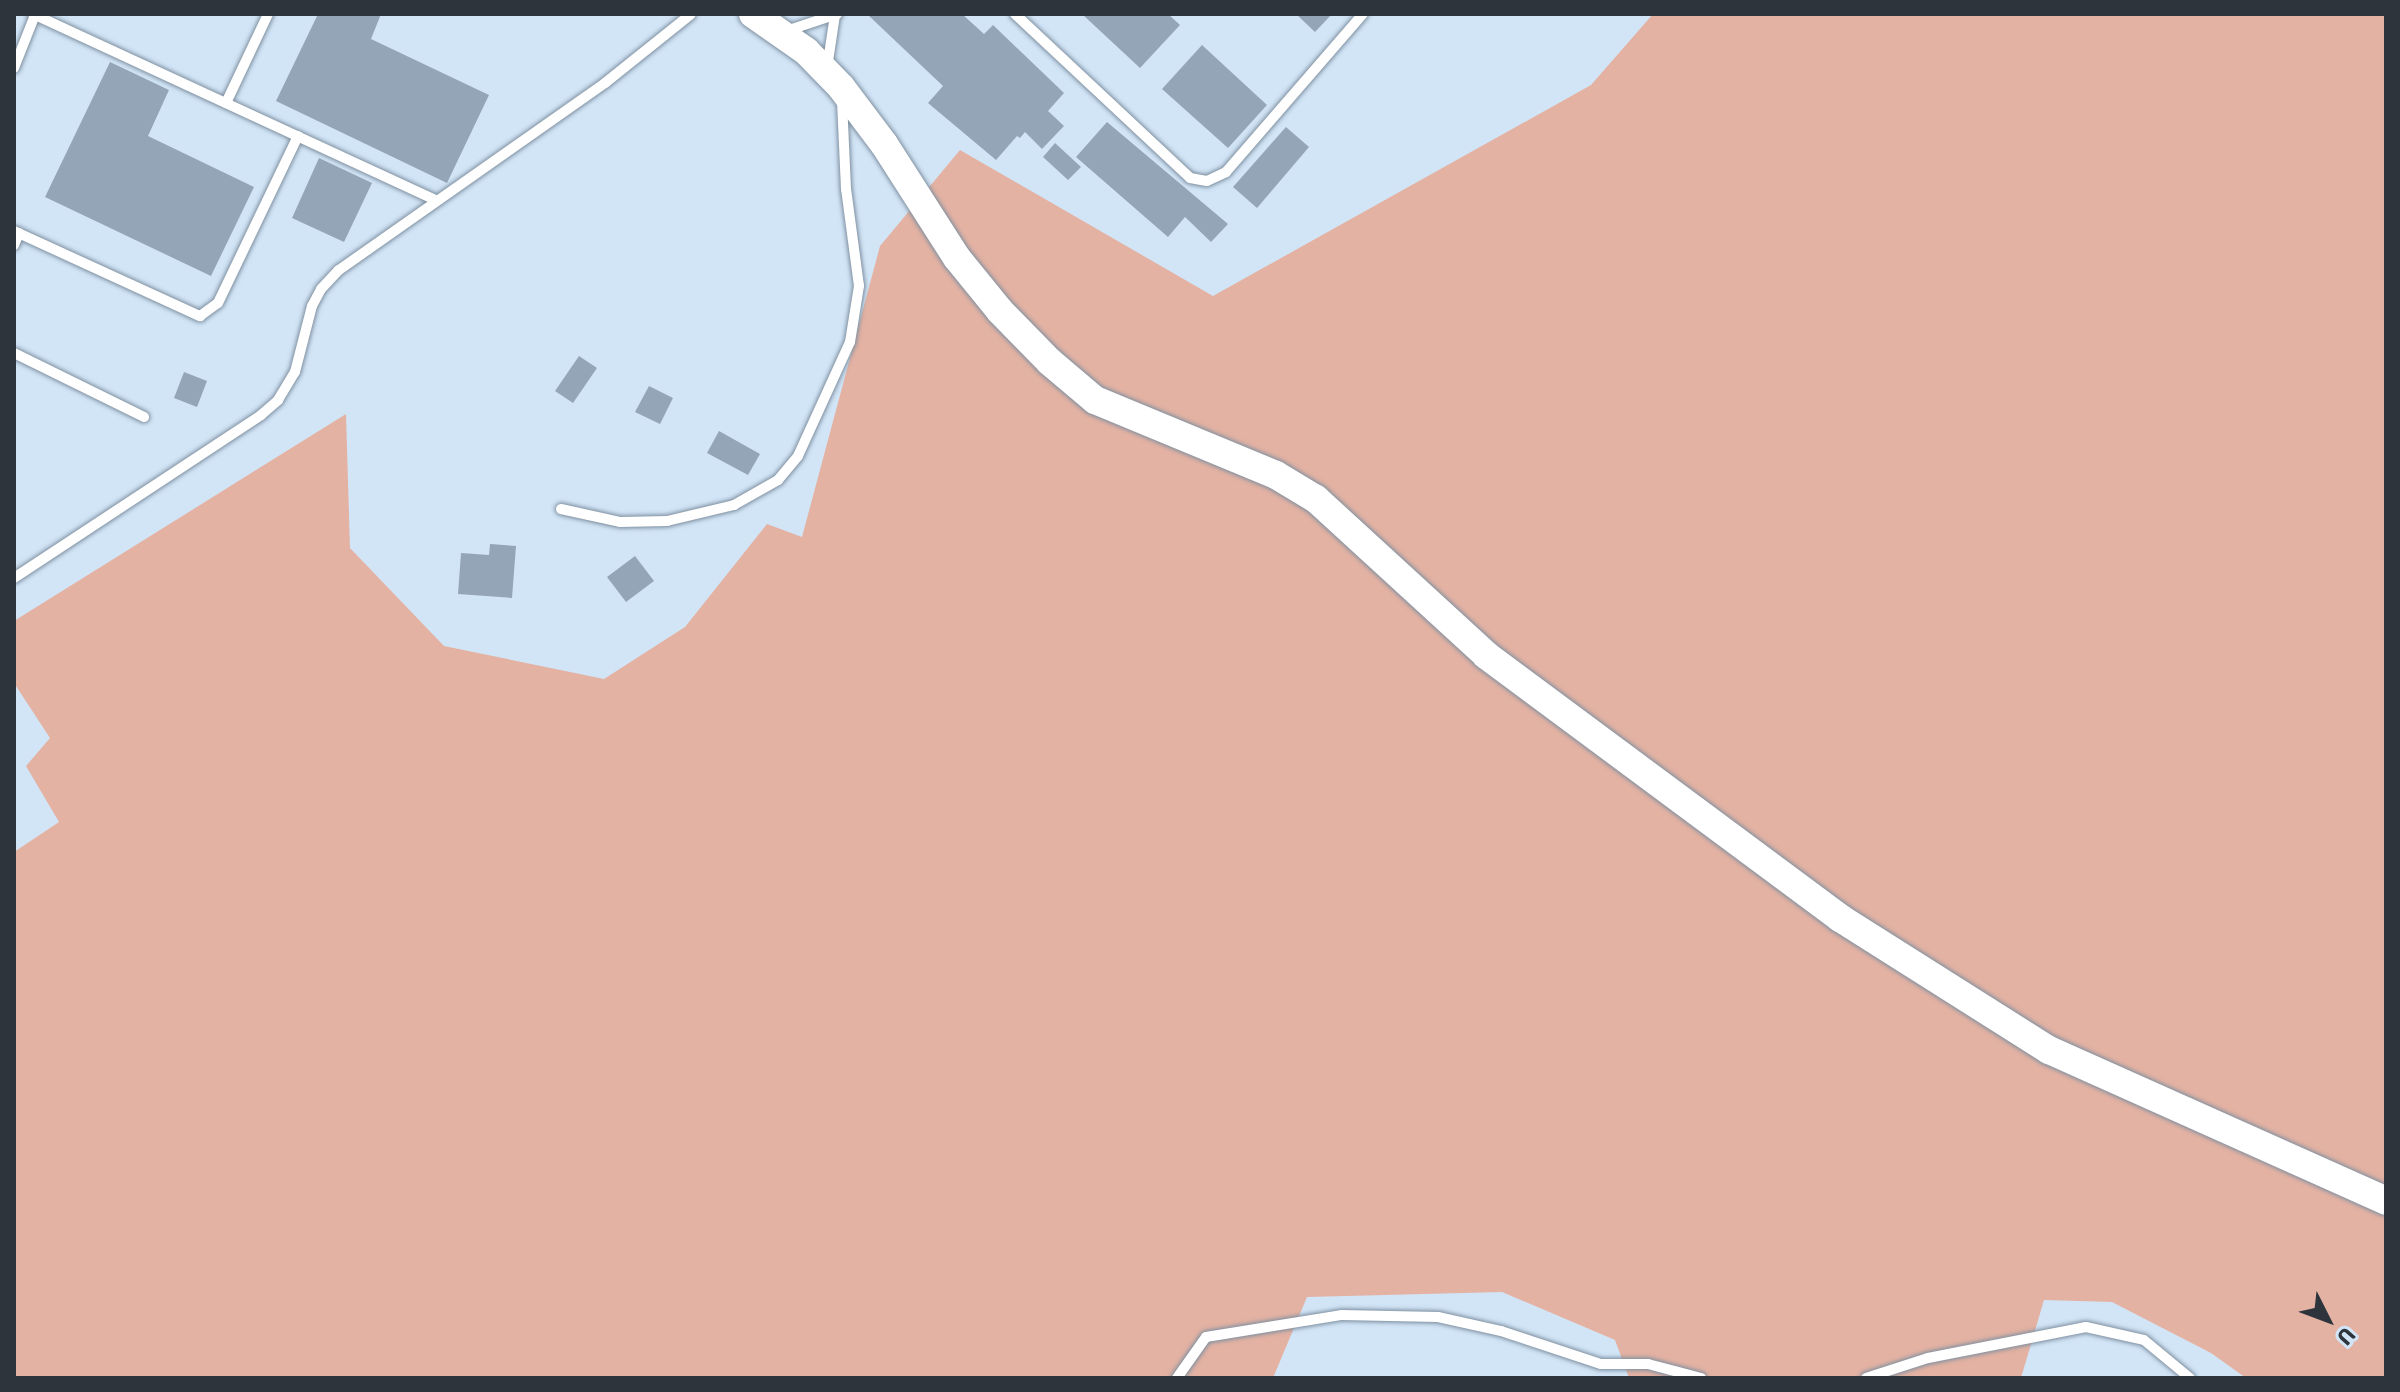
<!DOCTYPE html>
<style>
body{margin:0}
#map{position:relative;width:2400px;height:1392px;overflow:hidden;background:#d2e5f7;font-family:Signika,sans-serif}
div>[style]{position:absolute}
.green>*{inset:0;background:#e4b2a3}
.building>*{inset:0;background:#94a5b7}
.roads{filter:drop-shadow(0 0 2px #7f90a0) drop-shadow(0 0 2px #7f90a0)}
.lane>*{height:10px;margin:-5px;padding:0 5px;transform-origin:5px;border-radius:5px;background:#fff}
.secondary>*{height:28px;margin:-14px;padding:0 14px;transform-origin:14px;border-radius:14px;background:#fff}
span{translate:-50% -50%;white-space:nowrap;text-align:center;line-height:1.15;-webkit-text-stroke:6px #d2e5f7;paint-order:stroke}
.frame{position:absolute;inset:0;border:16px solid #2d343b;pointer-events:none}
.north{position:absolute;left:2288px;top:1280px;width:80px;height:80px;-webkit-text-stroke:6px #d2e5f7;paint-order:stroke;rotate:132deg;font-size:22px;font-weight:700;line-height:32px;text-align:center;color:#2d343b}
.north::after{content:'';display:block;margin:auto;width:28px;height:36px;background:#2d343b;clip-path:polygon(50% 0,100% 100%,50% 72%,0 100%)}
</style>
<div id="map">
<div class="green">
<i style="clip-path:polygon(1653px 14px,2386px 14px,2386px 1378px,2246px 1378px,2211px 1353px,2112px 1302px,2044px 1300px,2021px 1378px,1629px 1378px,1615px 1340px,1502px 1292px,1307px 1297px,1273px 1378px,14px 1378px,14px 852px,59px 822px,26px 766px,50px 738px,14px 683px,14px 621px,346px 414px,350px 548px,444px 646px,604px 679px,685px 627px,767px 524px,802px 537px,880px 246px,960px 150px,1213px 296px,1591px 85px)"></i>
</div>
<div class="building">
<i style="clip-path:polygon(318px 14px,381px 14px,371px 39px,489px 95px,447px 183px,276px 101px)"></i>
<i style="clip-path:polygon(867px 14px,962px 14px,984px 34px,993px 25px,1064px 93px,1048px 111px,1064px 126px,1042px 149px,1025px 132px,1020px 138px,1017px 136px,996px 160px,928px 103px,943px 86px)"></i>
<i style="clip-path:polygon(1082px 14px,1168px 14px,1180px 25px,1140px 68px)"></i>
<i style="clip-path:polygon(1296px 14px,1332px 14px,1315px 32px)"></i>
<i style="clip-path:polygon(1202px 45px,1267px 105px,1228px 148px,1162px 89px)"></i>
<i style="clip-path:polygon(110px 62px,169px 90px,148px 136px,254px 187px,211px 276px,45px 197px)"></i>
<i style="clip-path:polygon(1107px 122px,1228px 224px,1211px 242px,1185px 217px,1168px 237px,1076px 157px)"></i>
<i style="clip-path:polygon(1286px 127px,1309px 147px,1257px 208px,1233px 187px)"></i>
<i style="clip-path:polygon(1055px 143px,1081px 167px,1068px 180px,1043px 157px)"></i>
<i style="clip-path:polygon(319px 158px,372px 183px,344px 242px,292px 218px)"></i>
<i style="clip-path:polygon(579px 356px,597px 368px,573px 403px,555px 391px)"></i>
<i style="clip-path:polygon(184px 372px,207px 381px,197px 407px,174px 398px)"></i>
<i style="clip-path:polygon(649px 386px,673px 398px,660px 424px,635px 412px)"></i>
<i style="clip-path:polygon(719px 431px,760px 454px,748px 475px,707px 453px)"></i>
<i style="clip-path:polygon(490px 544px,516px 546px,512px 598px,458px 594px,461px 553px,489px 555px)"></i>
<i style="clip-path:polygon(635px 556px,654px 581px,626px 602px,607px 577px)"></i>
</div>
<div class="roads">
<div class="lane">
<i style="left:33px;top:14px;width:444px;rotate:24.8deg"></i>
<i style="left:1015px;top:14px;width:240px;rotate:43.1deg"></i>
<i style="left:1190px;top:178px;width:17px;rotate:10deg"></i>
<i style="left:1207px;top:181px;width:21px;rotate:-25deg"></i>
<i style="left:1226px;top:172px;width:209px;rotate:-49.1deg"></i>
<i style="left:786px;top:31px;width:54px;rotate:-18.4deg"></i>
<i style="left:14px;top:68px;width:57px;rotate:-68.4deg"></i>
<i style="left:827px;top:68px;width:54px;rotate:-81.4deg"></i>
<i style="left:226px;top:103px;width:98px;rotate:-64.7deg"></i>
<i style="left:14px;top:231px;width:205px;rotate:24.6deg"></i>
<i style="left:200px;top:316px;width:22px;rotate:-36deg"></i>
<i style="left:218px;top:303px;width:185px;rotate:-64.4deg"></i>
<i style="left:14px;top:245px;width:13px;rotate:-67deg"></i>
<i style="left:14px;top:353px;width:145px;rotate:26.2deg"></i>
<i style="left:561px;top:509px;width:60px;rotate:12.4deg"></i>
<i style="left:620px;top:522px;width:47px;rotate:-1.2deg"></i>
<i style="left:667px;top:521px;width:69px;rotate:-13.4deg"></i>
<i style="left:734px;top:505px;width:51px;rotate:-29.6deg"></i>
<i style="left:778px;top:480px;width:31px;rotate:-50deg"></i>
<i style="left:798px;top:456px;width:125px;rotate:-65.5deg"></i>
<i style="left:850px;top:342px;width:57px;rotate:-80.9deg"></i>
<i style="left:859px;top:286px;width:98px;rotate:-97.6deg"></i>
<i style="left:846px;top:189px;width:88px;rotate:-92.6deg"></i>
<i style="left:14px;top:578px;width:296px;rotate:-33.4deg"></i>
<i style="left:261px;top:415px;width:23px;rotate:-41deg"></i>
<i style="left:278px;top:400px;width:33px;rotate:-59deg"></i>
<i style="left:295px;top:372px;width:68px;rotate:-75.6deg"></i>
<i style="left:312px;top:306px;width:19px;rotate:-62deg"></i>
<i style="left:321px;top:289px;width:26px;rotate:-47deg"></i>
<i style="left:339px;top:270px;width:325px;rotate:-35.1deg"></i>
<i style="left:605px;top:83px;width:110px;rotate:-38.7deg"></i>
<i style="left:1177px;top:1378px;width:50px;rotate:-54.7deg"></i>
<i style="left:1206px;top:1337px;width:138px;rotate:-9.2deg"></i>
<i style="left:1342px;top:1315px;width:96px;rotate:1.2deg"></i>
<i style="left:1438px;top:1317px;width:65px;rotate:12.5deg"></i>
<i style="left:1501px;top:1331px;width:105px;rotate:18.3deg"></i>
<i style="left:1601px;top:1364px;width:47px"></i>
<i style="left:1648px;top:1364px;width:55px;rotate:14.8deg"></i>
<i style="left:1866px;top:1378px;width:65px;rotate:-17.9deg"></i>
<i style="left:1928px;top:1358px;width:161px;rotate:-11.1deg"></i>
<i style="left:2086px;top:1327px;width:59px;rotate:12.6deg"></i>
<i style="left:2144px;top:1340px;width:60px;rotate:39.6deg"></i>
</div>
<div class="secondary">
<i style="left:753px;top:14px;width:65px;rotate:34.9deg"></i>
<i style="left:806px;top:51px;width:50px;rotate:45.8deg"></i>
<i style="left:841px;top:87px;width:71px;rotate:53deg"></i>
<i style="left:884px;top:144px;width:135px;rotate:57.4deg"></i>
<i style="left:957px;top:258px;width:68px;rotate:50.9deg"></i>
<i style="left:1000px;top:311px;width:71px;rotate:45.6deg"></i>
<i style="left:1050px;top:362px;width:59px;rotate:40.2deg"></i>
<i style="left:1095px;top:400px;width:196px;rotate:22.5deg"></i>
<i style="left:1276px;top:475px;width:47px;rotate:31deg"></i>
<i style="left:1316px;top:499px;width:231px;rotate:42.5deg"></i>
<i style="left:1486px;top:655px;width:441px;rotate:36.6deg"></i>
<i style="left:1840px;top:918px;width:247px;rotate:32.3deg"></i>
<i style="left:2049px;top:1050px;width:369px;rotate:24.1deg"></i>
</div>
</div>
<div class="frame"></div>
<div class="north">U</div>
</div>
